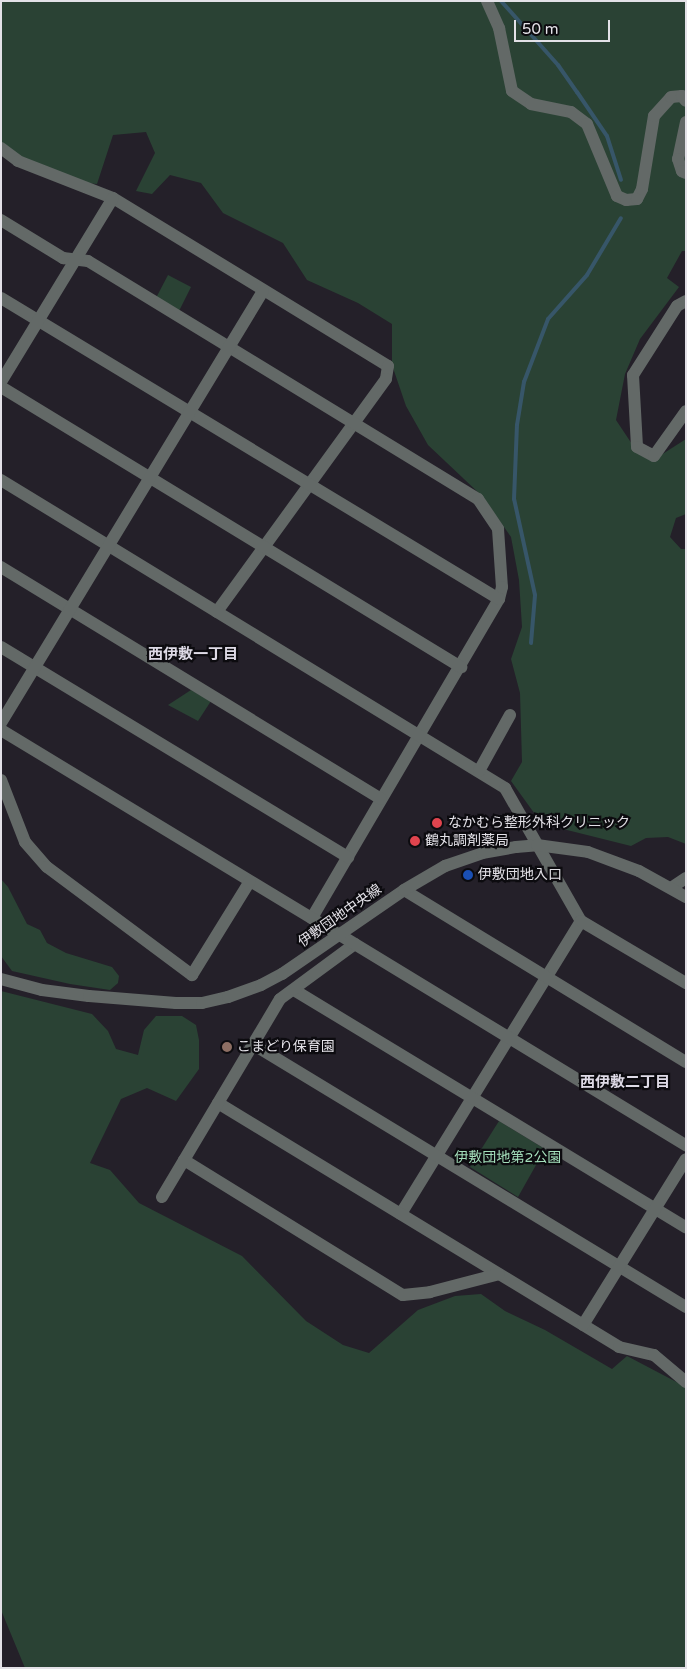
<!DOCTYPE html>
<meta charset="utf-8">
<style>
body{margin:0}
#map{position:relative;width:687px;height:1669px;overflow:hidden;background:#242029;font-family:"Varela Round","Noto Sans JP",sans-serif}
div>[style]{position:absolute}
.green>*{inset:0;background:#2a4234}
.stream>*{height:4px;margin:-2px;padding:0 2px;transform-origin:2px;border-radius:2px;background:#375669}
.minor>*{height:12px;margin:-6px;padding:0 6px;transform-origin:6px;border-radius:6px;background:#636967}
.tertiary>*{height:12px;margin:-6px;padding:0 6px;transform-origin:6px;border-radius:6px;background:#636967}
.dots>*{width:14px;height:14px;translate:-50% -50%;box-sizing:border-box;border:2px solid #0c0b0f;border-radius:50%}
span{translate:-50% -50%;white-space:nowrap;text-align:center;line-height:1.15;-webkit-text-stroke:4.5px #0c0b0f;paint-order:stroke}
.poi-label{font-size:14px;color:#e3e1e7}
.left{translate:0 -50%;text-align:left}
.street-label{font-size:14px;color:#e3e1e7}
.park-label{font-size:14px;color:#a4dfbb}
.neighbourhood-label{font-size:15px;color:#dedae6;font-weight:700}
.frame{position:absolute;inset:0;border:2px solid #e3e1e7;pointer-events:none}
.scale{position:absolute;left:514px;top:20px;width:96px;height:22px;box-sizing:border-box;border:2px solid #e3e1e7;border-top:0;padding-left:6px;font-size:15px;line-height:18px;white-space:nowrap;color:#e3e1e7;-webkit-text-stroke:4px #0c0b0f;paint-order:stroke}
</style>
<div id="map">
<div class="green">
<i style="clip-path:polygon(1px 1px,686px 1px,686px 251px,682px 251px,667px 278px,679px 287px,640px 339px,625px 374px,616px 420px,638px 453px,661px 455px,686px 439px,686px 514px,676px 518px,670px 537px,681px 549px,686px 549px,686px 844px,668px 837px,646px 838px,631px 846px,563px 829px,537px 817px,511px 781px,522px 762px,520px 693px,511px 659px,522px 627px,519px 580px,511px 537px,482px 496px,428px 445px,406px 406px,392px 365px,392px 324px,358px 303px,307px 280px,283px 243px,223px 213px,201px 183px,170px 175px,152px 194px,136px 191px,155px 153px,146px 132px,113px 135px,97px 184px,87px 183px,19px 156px,1px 142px)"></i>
<i style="clip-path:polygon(168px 275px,191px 287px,179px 311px,156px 298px)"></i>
<i style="clip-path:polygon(191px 690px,211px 701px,198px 721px,168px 705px)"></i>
<i style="clip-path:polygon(1px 879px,8px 887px,27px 924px,40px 930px,47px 943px,66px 953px,112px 967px,119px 976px,118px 983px,110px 990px,70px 984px,12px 971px,1px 956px)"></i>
<i style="clip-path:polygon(1px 991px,92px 1014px,108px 1031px,116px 1049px,138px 1055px,144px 1030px,156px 1016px,182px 1016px,196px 1025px,199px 1040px,199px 1069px,176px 1101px,147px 1088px,121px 1099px,90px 1163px,110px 1170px,139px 1203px,242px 1256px,306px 1321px,343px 1345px,369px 1353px,418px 1310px,455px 1296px,481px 1294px,505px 1311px,545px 1330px,612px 1369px,627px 1356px,686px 1387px,686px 1668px,25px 1668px,1px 1610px)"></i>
<i style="clip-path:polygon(499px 1121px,545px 1149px,518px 1197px,470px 1167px)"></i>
</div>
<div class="stream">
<i style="left:501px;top:1px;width:86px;rotate:48.3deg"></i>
<i style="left:558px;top:65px;width:33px;rotate:55deg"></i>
<i style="left:577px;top:92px;width:53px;rotate:55.7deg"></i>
<i style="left:607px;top:136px;width:46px;rotate:72.3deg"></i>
<i style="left:531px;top:643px;width:48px;rotate:-85.2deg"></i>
<i style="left:535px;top:595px;width:98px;rotate:-102.3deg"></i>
<i style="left:514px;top:499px;width:74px;rotate:-87.7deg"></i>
<i style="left:517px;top:425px;width:44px;rotate:-80.8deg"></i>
<i style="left:524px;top:382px;width:67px;rotate:-69.1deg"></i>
<i style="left:548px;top:319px;width:59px;rotate:-48.4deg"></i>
<i style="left:587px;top:275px;width:66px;rotate:-59.2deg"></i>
</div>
<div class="minor">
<i style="left:487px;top:1px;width:30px;rotate:66deg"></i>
<i style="left:499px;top:28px;width:64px;rotate:78.3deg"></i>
<i style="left:512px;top:91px;width:23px;rotate:34deg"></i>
<i style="left:531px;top:104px;width:41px;rotate:11.3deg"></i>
<i style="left:571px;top:112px;width:20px;rotate:37deg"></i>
<i style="left:587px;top:124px;width:78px;rotate:67.4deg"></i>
<i style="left:617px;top:196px;width:10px;rotate:24deg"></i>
<i style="left:626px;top:200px;width:11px;rotate:-5deg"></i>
<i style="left:637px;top:199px;width:11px;rotate:-63deg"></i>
<i style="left:642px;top:189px;width:74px;rotate:-80.7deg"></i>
<i style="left:654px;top:116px;width:25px;rotate:-48deg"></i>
<i style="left:671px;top:97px;width:11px;rotate:-5deg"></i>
<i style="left:682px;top:96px;width:6px;rotate:51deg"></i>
<i style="left:686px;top:122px;width:38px;rotate:102deg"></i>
<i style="left:678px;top:159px;width:13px;rotate:72deg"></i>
<i style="left:682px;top:171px;width:4px;rotate:27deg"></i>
<i style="left:1px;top:148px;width:21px;rotate:37deg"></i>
<i style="left:18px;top:161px;width:102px;rotate:21.3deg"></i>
<i style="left:113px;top:198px;width:322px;rotate:31.4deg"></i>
<i style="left:388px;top:366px;width:13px;rotate:99deg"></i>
<i style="left:386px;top:379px;width:288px;rotate:126deg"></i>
<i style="left:1px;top:220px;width:73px;rotate:31.5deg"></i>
<i style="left:63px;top:258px;width:25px;rotate:7deg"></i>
<i style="left:88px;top:261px;width:457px;rotate:31.4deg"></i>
<i style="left:478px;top:499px;width:36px;rotate:56deg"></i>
<i style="left:498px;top:529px;width:58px;rotate:86.1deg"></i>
<i style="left:502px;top:587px;width:12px;rotate:104deg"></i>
<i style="left:499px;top:599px;width:370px;rotate:120.4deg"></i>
<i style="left:1px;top:298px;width:582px;rotate:31.15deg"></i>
<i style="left:686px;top:301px;width:10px;rotate:151deg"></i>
<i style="left:677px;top:306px;width:82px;rotate:122.5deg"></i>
<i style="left:633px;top:375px;width:72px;rotate:86.8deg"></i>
<i style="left:637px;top:447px;width:19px;rotate:28deg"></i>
<i style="left:654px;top:456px;width:55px;rotate:-54.6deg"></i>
<i style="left:1px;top:382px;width:215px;rotate:-58.7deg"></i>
<i style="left:1px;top:387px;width:539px;rotate:31.33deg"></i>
<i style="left:1px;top:480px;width:591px;rotate:31.43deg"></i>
<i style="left:505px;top:788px;width:153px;rotate:60.3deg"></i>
<i style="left:581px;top:921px;width:344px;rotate:121.6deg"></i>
<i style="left:1px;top:567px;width:445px;rotate:31.4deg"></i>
<i style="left:1px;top:647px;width:406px;rotate:31.2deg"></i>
<i style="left:1px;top:723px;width:505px;rotate:-58.76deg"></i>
<i style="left:1px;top:730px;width:396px;rotate:31.2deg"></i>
<i style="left:479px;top:771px;width:64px;rotate:-61deg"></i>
<i style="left:1px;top:780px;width:66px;rotate:68.8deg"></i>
<i style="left:25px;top:842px;width:33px;rotate:49deg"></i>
<i style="left:47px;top:867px;width:181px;rotate:36.7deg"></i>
<i style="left:192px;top:975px;width:110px;rotate:-58.3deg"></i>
<i style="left:404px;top:890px;width:330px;rotate:31.4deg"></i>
<i style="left:581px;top:921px;width:122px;rotate:30.6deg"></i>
<i style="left:294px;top:990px;width:458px;rotate:31.2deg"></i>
<i style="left:254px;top:1045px;width:505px;rotate:31.24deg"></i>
<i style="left:218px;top:1103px;width:469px;rotate:31.3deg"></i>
<i style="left:619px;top:1347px;width:36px;rotate:13deg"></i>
<i style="left:654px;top:1355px;width:42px;rotate:40.2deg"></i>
<i style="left:184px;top:1160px;width:257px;rotate:31.7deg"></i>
<i style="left:403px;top:1295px;width:27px;rotate:-6deg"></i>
<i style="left:430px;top:1292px;width:71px;rotate:-14.6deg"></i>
<i style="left:162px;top:1197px;width:230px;rotate:-59.2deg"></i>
<i style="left:280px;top:999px;width:93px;rotate:-36.3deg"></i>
<i style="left:583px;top:1325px;width:195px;rotate:-58.2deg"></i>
</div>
<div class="tertiary">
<i style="left:671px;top:888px;width:18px;rotate:-34deg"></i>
<i style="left:340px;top:935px;width:405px;rotate:31.3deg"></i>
<i style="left:1px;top:979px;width:42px;rotate:15deg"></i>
<i style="left:42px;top:990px;width:47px;rotate:7.3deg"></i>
<i style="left:89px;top:996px;width:87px;rotate:4.6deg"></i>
<i style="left:176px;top:1003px;width:26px"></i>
<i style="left:202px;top:1003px;width:27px;rotate:-13deg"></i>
<i style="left:228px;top:997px;width:35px;rotate:-20deg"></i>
<i style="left:261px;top:985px;width:24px;rotate:-28deg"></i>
<i style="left:282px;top:974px;width:148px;rotate:-34.5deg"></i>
<i style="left:404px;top:890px;width:48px;rotate:-30.3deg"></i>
<i style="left:445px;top:866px;width:39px;rotate:-19deg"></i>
<i style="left:482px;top:853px;width:35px;rotate:-10deg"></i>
<i style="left:516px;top:847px;width:21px;rotate:-5deg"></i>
<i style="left:537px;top:845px;width:51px;rotate:7.8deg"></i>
<i style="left:588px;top:852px;width:54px;rotate:20.4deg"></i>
<i style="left:639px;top:871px;width:54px;rotate:29deg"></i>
</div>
<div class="dots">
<i style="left:437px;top:823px;background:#e0444e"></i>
<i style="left:415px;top:841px;background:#e0444e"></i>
<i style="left:468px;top:875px;background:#1a4fb4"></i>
<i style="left:227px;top:1047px;background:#8d6e63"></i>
</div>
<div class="poi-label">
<span class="left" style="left:448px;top:823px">なかむら整形外科クリニック</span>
<span class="left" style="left:425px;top:841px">鶴丸調剤薬局</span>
<span class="left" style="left:478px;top:875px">伊敷団地入口</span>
<span class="left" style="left:237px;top:1047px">こまどり保育園</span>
</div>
<div class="street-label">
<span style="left:340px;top:916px;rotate:-35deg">伊敷団地中央線</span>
</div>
<div class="park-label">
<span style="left:508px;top:1158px">伊敷団地第2公園</span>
</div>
<div class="neighbourhood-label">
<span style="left:193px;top:655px">西伊敷一丁目</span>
<span style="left:625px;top:1083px">西伊敷二丁目</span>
</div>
<div class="frame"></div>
<div class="scale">50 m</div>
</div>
